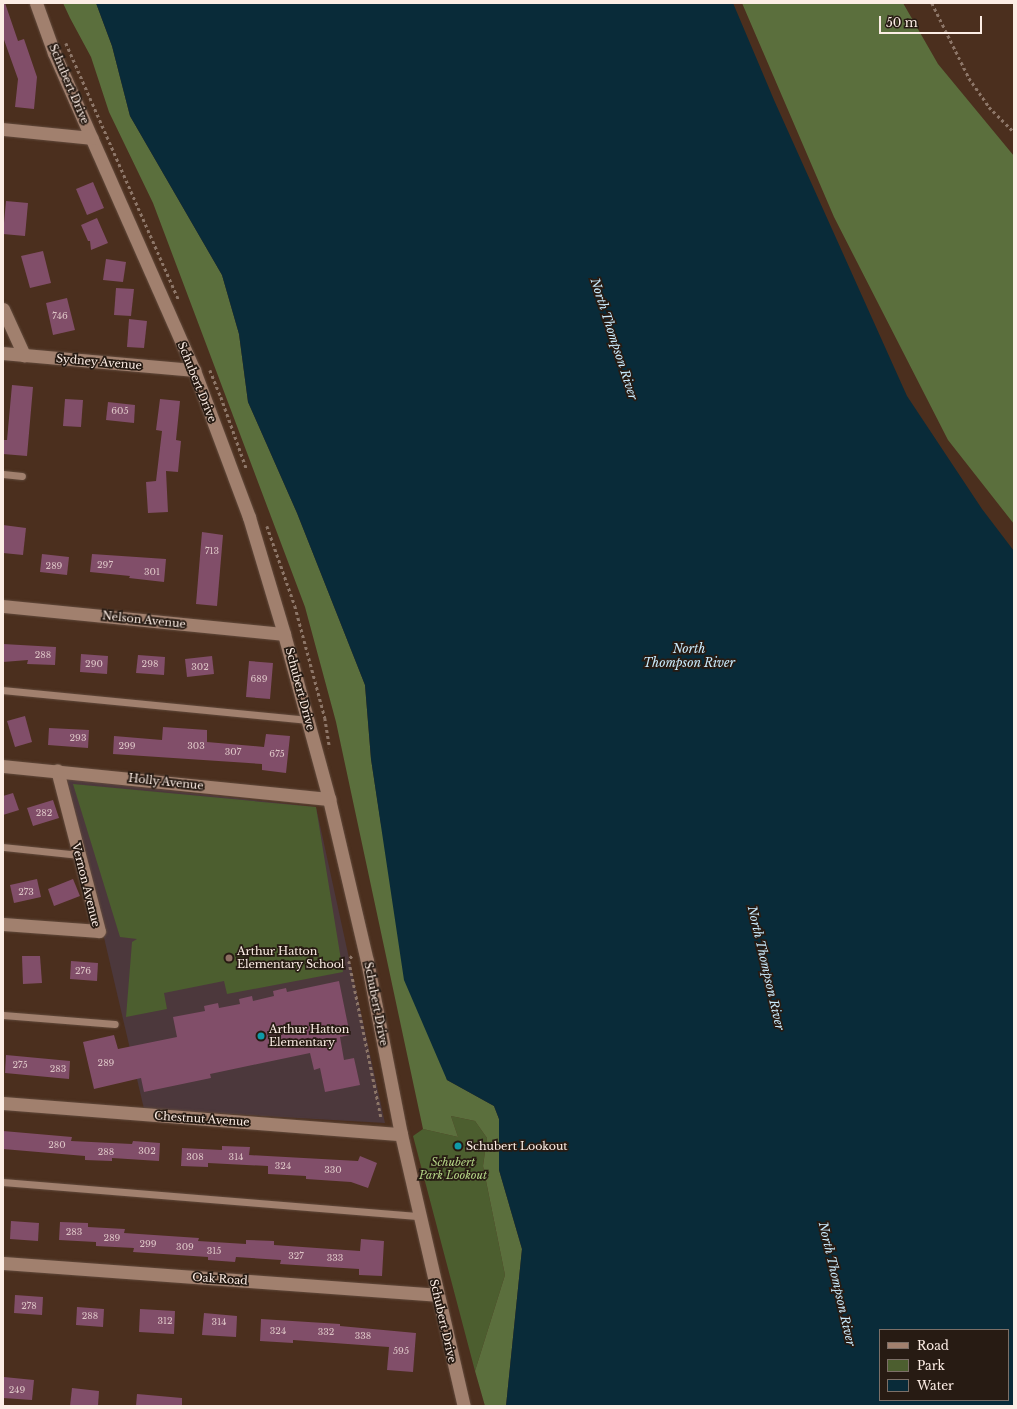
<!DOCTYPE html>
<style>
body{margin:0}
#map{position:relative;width:1017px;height:1409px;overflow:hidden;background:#4b2f1e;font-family:"Libre Baskerville",serif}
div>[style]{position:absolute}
.education>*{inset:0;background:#4c383c}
.green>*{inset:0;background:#4c5e2f}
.forest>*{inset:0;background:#5b6f3d}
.water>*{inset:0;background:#092b39}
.building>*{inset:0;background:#814e69}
.path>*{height:2.5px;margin-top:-1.25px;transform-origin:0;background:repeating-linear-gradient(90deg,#8d7668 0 3px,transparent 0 6px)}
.roads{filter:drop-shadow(0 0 1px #614a3c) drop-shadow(0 0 1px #614a3c)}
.service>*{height:7px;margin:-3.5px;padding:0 3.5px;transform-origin:3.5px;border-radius:3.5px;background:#a1806e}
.minor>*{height:13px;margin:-6.5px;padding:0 6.5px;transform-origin:6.5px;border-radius:6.5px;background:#a1806e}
.dots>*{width:11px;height:11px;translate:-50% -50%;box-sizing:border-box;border:2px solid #271b13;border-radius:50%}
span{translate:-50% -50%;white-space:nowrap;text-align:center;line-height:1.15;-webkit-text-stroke:3.5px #271b13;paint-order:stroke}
.number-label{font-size:9px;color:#ddc5c6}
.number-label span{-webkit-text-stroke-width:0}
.street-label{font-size:11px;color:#fcede5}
.poi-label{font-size:11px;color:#fcede5}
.left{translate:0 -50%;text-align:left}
.park-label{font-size:11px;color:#b4d486;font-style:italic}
.water-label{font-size:12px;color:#c9eafc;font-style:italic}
.frame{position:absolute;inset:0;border:4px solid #fcede5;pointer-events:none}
.legend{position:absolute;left:879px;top:1329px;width:130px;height:72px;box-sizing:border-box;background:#271b13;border:1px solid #7c6f67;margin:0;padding:5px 7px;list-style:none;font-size:12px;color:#fcede5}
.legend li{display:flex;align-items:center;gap:8px;height:20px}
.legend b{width:20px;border:1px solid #7c6f67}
.scale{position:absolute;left:879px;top:16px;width:103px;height:18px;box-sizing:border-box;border:2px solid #fcede5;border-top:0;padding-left:5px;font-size:12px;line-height:14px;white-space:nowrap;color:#fcede5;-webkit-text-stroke:3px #271b13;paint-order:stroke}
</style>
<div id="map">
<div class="education">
<i style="clip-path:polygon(67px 779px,316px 807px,385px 1123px,144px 1109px)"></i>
</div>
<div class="green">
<i style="clip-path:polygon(73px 784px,316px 807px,343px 972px,227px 994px,224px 981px,164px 993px,167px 1009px,126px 1017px,132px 942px,137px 939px,120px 937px)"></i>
<i style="clip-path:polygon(451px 1116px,475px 1121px,487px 1138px,483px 1166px,505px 1275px,475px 1371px,413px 1136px,423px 1129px,458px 1137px)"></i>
</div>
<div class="forest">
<i style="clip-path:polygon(63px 3px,96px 3px,112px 46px,130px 116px,222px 275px,239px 334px,248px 402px,297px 513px,365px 685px,371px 759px,381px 824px,447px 1080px,494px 1106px,499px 1119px,499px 1170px,522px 1249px,506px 1406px,485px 1406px,475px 1371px,505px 1275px,483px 1166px,487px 1138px,475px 1121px,451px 1116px,458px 1137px,423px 1129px,336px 722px,305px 607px,153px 203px,109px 112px,91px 57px,70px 18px)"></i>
<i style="clip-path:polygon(742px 3px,903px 3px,938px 64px,1014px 156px,1014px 524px,948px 440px,834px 217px)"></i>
</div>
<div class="water">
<i style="clip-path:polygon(evenodd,96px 3px,733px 3px,774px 100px,907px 396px,982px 509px,1014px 551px,1014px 1406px,506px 1406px,522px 1249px,499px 1170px,499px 1119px,494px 1106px,447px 1080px,404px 980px,371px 759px,365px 685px,297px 513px,248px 402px,239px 334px,222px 275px,130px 116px,112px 46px,96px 3px,880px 1330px,1008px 1330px,1008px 1400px,880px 1400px,880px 1330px)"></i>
</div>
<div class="building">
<i style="clip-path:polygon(3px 3px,5px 3px,18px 41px,24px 39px,37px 77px,34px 109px,15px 107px,18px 79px,3px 37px)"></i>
<i style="clip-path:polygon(93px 182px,104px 208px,87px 215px,76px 189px)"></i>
<i style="clip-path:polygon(6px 201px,28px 203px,25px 236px,3px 234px)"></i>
<i style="clip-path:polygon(97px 218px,108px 243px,91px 250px,90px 241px,88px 241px,81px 225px)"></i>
<i style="clip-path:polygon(43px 251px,51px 283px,30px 288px,21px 256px)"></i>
<i style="clip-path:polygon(106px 259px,126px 262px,123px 282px,103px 280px)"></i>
<i style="clip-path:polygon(116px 288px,134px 289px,131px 316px,114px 315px)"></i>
<i style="clip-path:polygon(67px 298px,75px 330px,53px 335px,46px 303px)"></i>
<i style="clip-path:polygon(129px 319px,147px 321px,144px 348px,127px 347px)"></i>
<i style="clip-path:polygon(12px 385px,33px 387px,27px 456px,3px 454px,3px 440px,7px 440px)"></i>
<i style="clip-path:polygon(65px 399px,83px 400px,81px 427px,63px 426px)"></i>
<i style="clip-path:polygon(160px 399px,180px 401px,176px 440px,181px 441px,178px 472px,166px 471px,168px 512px,148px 513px,146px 482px,156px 481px,162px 431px,156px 430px)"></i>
<i style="clip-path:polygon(108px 402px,135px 405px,134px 423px,106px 420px)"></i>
<i style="clip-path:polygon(3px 525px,26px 528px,23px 555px,3px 553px)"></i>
<i style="clip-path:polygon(202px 532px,223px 535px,217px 606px,196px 604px)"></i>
<i style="clip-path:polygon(42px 554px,69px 557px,67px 575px,40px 572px)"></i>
<i style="clip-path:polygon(92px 554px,166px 559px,164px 582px,129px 578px,130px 576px,90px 572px)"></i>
<i style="clip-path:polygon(3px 644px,56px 647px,55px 665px,27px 664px,28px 660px,3px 662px)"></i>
<i style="clip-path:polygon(81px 654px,108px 656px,107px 674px,80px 672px)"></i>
<i style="clip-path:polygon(138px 655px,165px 657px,164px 675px,136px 673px)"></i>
<i style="clip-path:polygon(212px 656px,214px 674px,187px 677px,185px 659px)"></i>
<i style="clip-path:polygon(249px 661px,273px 663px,270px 699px,246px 697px)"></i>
<i style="clip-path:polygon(25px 716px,32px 742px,15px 747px,7px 721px)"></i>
<i style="clip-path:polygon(163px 727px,207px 730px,207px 742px,264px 747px,266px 734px,290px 736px,286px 773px,262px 770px,262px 764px,113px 754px,114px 736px,162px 740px)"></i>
<i style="clip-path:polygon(49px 728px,89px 730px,88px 748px,48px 745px)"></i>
<i style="clip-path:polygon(13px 793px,19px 810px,3px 815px,3px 796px)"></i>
<i style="clip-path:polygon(53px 800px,59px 818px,33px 826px,27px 808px)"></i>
<i style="clip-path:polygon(37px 879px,41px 897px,14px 903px,10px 885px)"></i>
<i style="clip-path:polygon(73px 879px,80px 896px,54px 906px,48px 889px)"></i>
<i style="clip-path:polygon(22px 956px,40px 956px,42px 983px,23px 984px)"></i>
<i style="clip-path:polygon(71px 961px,98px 963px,97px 981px,70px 979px)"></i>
<i style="clip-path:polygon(339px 981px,350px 1035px,340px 1037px,344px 1060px,354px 1058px,360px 1085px,325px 1092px,320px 1068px,314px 1070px,310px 1053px,210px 1074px,211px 1078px,144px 1092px,141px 1078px,94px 1089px,83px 1042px,114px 1035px,118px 1049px,177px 1037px,173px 1017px,205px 1011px,204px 1006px,218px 1003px,219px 1008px,240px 1004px,239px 999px,252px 996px,253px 1001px,274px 996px,273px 991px,286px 988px,287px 992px)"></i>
<i style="clip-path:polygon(6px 1055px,70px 1061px,69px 1079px,5px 1073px)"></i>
<i style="clip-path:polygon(3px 1131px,72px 1137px,71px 1141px,132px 1144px,133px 1141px,160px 1143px,159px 1161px,112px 1158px,112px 1161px,85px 1160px,85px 1156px,3px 1149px)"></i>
<i style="clip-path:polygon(222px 1146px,250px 1147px,249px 1155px,358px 1161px,360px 1156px,377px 1163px,368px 1188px,351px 1182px,306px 1179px,306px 1176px,268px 1174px,268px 1166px,208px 1163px,208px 1167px,181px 1166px,182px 1148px,222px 1150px)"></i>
<i style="clip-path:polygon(11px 1221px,39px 1223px,38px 1241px,10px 1239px)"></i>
<i style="clip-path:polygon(60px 1222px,88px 1223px,88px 1227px,125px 1229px,124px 1233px,199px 1238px,198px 1241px,246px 1244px,246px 1240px,274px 1241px,274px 1245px,360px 1251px,361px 1239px,384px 1241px,382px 1276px,359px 1275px,359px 1269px,280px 1264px,281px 1260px,236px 1257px,235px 1262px,208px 1260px,208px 1257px,133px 1252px,134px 1248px,96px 1246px,96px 1242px,59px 1240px)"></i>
<i style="clip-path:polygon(15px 1295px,43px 1297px,42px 1315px,14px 1313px)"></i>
<i style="clip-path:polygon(77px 1307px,104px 1309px,103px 1327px,76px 1325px)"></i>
<i style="clip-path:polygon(140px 1309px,175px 1311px,174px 1334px,139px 1332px)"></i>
<i style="clip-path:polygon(204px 1313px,237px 1316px,236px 1337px,202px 1335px)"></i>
<i style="clip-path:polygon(261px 1319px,340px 1324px,340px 1326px,416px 1333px,413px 1372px,387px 1370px,389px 1347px,293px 1340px,293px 1343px,260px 1341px)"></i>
<i style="clip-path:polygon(4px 1377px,34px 1380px,32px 1400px,3px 1398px)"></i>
<i style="clip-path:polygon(72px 1388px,99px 1391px,98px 1406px,70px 1406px)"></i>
<i style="clip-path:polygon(137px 1394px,182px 1398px,182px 1406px,136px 1406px)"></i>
</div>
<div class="path">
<i style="left:932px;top:3px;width:84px;rotate:63.7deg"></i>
<i style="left:969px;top:78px;width:35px;rotate:55deg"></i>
<i style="left:989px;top:107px;width:35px;rotate:45deg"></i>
<i style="left:66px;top:43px;width:281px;rotate:66.3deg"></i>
<i style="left:210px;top:370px;width:29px;rotate:68deg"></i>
<i style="left:221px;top:397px;width:77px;rotate:70.4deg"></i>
<i style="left:267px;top:526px;width:85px;rotate:70.7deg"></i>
<i style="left:295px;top:606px;width:116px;rotate:75deg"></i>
<i style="left:325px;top:718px;width:30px;rotate:81deg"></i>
<i style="left:352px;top:956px;width:6px;rotate:121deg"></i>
<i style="left:349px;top:961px;width:159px;rotate:78.4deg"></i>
</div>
<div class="roads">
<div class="service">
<i style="left:3px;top:474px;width:19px;rotate:6deg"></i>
<i style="left:3px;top:690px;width:306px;rotate:5.6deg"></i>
<i style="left:3px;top:847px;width:76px;rotate:6deg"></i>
<i style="left:3px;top:1015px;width:112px;rotate:4.6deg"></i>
<i style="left:3px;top:1182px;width:418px;rotate:4.7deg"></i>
</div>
<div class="minor">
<i style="left:36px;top:3px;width:53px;rotate:70.2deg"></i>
<i style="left:54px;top:53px;width:347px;rotate:66.2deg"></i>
<i style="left:194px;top:370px;width:157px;rotate:69.5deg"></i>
<i style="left:249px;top:517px;width:122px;rotate:73.3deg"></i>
<i style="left:284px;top:634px;width:171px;rotate:74.7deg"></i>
<i style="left:329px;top:799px;width:166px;rotate:76.8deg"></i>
<i style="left:367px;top:961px;width:176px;rotate:78.9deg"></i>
<i style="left:401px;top:1134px;width:279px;rotate:77deg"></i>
<i style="left:3px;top:129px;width:89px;rotate:5.8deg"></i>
<i style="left:3px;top:309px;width:51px;rotate:65.5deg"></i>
<i style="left:3px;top:353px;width:192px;rotate:5.1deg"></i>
<i style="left:3px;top:606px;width:282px;rotate:5.7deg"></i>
<i style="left:3px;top:766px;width:328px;rotate:5.8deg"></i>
<i style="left:3px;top:924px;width:96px;rotate:4.2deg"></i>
<i style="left:99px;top:931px;width:166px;rotate:-104.6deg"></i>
<i style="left:3px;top:1103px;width:399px;rotate:4.5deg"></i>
<i style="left:3px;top:1263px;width:435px;rotate:4.2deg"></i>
</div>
</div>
<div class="dots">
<i style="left:229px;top:958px;background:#8d6e63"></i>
<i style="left:261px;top:1036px;background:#0f9aa8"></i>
<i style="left:458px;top:1146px;background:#0f9aa8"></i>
</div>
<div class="number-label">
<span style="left:60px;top:316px">746</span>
<span style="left:120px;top:411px">605</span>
<span style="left:212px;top:551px">713</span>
<span style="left:105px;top:565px">297</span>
<span style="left:54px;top:566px">289</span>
<span style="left:152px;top:572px">301</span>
<span style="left:43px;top:655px">288</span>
<span style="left:94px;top:664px">290</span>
<span style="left:150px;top:664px">298</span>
<span style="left:200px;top:667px">302</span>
<span style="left:259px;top:679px">689</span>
<span style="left:78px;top:738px">293</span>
<span style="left:127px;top:746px">299</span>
<span style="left:196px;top:746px">303</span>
<span style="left:233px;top:752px">307</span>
<span style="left:277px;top:754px">675</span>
<span style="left:44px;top:813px">282</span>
<span style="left:26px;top:892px">273</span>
<span style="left:83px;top:971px">276</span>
<span style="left:106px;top:1063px">289</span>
<span style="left:20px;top:1065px">275</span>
<span style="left:58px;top:1069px">283</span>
<span style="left:57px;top:1145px">280</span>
<span style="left:147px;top:1151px">302</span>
<span style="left:106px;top:1152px">288</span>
<span style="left:195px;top:1157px">308</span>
<span style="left:236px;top:1157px">314</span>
<span style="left:283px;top:1166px">324</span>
<span style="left:333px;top:1170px">330</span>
<span style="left:74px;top:1232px">283</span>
<span style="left:112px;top:1238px">289</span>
<span style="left:148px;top:1244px">299</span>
<span style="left:185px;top:1247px">309</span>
<span style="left:214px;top:1251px">315</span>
<span style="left:296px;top:1256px">327</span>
<span style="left:335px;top:1258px">333</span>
<span style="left:29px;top:1306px">278</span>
<span style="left:90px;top:1316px">288</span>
<span style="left:165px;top:1321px">312</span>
<span style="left:219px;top:1322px">314</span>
<span style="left:278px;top:1331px">324</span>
<span style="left:326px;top:1332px">332</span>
<span style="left:363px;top:1336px">338</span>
<span style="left:401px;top:1351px">595</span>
<span style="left:17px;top:1390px">249</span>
</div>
<div class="street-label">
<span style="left:69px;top:84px;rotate:67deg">Schubert Drive</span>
<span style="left:99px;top:362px;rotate:5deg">Sydney Avenue</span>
<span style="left:197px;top:382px;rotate:68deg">Schubert Drive</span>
<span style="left:144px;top:620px;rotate:6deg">Nelson Avenue</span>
<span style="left:300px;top:689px;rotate:75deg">Schubert Drive</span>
<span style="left:166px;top:782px;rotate:6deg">Holly Avenue</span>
<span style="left:86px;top:885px;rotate:76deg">Vernon Avenue</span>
<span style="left:376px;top:1004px;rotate:79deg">Schubert Drive</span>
<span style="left:202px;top:1119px;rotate:4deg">Chestnut Avenue</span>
<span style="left:220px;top:1279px;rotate:4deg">Oak Road</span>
<span style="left:443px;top:1321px;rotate:77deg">Schubert Drive</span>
</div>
<div class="poi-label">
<span class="left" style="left:237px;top:958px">Arthur Hatton<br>Elementary School</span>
<span class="left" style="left:269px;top:1036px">Arthur Hatton<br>Elementary</span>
<span class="left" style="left:466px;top:1146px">Schubert Lookout</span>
</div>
<div class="park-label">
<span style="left:453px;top:1169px">Schubert<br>Park Lookout</span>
</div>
<div class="water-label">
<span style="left:614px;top:339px;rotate:72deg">North Thompson River</span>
<span style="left:689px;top:656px">North<br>Thompson River</span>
<span style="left:766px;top:968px;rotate:77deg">North Thompson River</span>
<span style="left:837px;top:1284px;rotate:77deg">North Thompson River</span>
</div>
<div class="frame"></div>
<ul class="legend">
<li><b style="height:5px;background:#a1806e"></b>Road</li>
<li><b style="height:11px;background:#4c5e2f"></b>Park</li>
<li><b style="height:11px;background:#092b39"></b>Water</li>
</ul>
<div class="scale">50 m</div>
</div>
